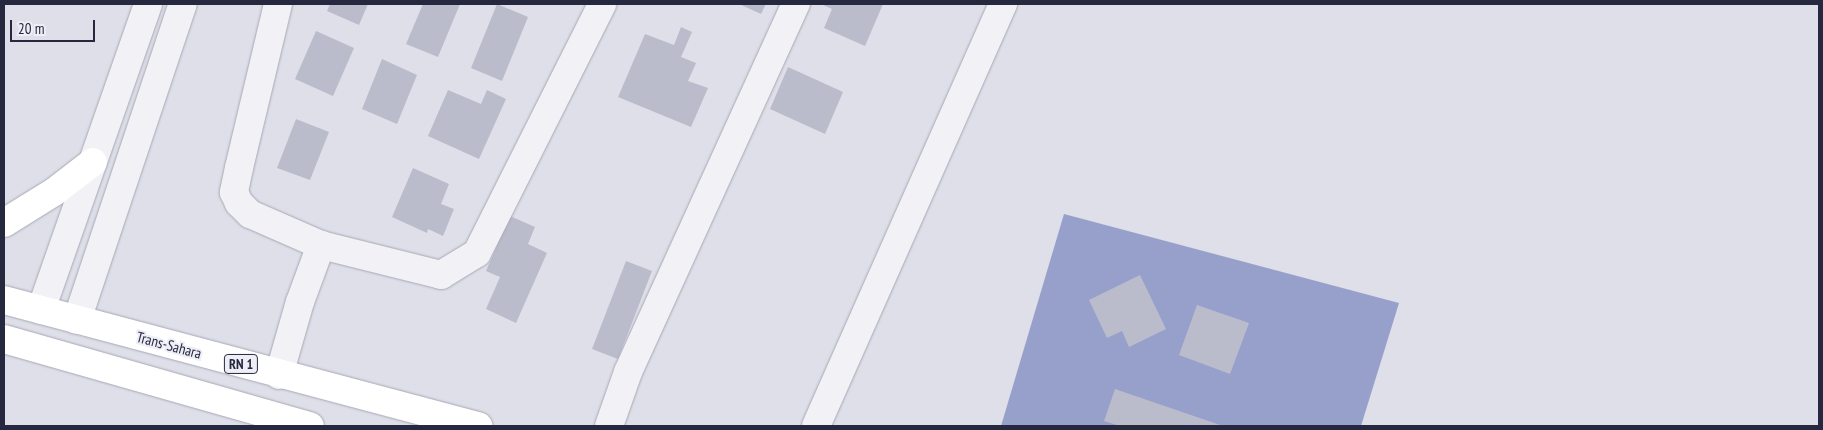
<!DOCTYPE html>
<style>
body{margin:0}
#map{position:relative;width:1823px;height:430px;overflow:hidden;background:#dedfe8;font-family:"PT Sans Narrow",sans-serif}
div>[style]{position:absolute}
.water>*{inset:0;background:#97a0ca}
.building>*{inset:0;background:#bbbccb}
.roads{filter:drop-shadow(0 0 1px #a7a8b6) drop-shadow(0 0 1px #a7a8b6)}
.street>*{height:28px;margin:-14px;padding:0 14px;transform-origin:14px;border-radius:14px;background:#f1f1f6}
.highway>*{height:28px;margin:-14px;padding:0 14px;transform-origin:14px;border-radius:14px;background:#fff}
span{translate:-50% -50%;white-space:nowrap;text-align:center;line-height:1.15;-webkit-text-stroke:4px #edeef6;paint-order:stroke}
.shield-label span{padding:1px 4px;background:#edeef6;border:1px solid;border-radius:4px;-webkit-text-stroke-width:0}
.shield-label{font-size:14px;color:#262840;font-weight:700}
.street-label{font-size:15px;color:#262840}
.frame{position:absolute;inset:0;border:5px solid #262840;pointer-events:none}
.scale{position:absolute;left:10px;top:20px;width:85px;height:22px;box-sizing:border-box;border:2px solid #262840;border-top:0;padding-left:6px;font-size:15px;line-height:18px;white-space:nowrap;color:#262840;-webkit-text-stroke:4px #edeef6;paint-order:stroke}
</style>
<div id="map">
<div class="water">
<i style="clip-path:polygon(1064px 214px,1399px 303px,1361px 426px,1001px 426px)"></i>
</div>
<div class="building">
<i style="clip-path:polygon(330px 4px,368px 4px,359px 25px,327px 11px)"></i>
<i style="clip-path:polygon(423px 4px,460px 4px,438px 57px,406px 44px)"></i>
<i style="clip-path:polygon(497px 4px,528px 17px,502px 81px,471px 68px)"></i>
<i style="clip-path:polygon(739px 4px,766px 4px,761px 14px)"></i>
<i style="clip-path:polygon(821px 4px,883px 4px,865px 46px,824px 28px,832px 9px)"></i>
<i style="clip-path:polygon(681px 27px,692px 32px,681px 57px,696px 63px,688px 81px,708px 88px,691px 127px,618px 97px,645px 34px,674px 45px)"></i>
<i style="clip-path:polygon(316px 31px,354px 48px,333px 96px,295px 79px)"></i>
<i style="clip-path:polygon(382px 59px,417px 75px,397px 124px,362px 109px)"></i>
<i style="clip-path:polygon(788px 67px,843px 92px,825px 134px,770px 109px)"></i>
<i style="clip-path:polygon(448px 90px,481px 104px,487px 90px,506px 99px,479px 159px,428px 136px)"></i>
<i style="clip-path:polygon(296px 119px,329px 132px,310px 180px,277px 168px)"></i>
<i style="clip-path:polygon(413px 168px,449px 184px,441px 204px,454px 209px,443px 236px,428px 229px,427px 233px,392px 217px)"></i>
<i style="clip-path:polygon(510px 216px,535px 227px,528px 244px,547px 253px,516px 323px,486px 309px,500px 277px,486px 271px)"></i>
<i style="clip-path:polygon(626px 261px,652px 271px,618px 359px,592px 349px)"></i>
<i style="clip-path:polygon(1140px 275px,1166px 329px,1129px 347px,1122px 331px,1107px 338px,1089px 300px)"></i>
<i style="clip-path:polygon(1197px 305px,1249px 323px,1230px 374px,1179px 355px)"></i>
<i style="clip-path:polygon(1115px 389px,1223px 426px,1120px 426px,1104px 421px)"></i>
</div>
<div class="roads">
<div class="street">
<i style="left:278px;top:4px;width:169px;rotate:103.4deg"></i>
<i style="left:239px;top:168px;width:25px;rotate:102deg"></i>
<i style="left:234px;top:192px;width:12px;rotate:66deg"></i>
<i style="left:239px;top:203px;width:16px;rotate:45deg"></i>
<i style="left:250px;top:214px;width:77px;rotate:23.6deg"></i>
<i style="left:321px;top:245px;width:124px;rotate:14deg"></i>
<i style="left:441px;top:275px;width:42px;rotate:-31.4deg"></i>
<i style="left:477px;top:253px;width:279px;rotate:-63.3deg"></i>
<i style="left:41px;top:310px;width:324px;rotate:-70.7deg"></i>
<i style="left:77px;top:320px;width:333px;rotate:-71.5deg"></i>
<i style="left:279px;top:375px;width:76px;rotate:-74deg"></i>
<i style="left:300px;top:302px;width:61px;rotate:-69.8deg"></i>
<i style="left:609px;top:426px;width:57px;rotate:-70.6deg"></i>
<i style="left:628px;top:372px;width:405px;rotate:-65.5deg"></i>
<i style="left:816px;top:426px;width:462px;rotate:-66.1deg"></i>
</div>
<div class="highway">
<i style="left:4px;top:223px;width:59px;rotate:-31.8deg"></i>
<i style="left:54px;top:192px;width:49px;rotate:-37.6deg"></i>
<i style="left:4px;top:300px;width:491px;rotate:14.9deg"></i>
<i style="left:4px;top:339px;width:318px;rotate:15.9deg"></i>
</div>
</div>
<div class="shield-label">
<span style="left:241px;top:364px">RN 1</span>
</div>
<div class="street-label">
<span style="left:169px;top:345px;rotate:15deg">Trans-Sahara</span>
</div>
<div class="frame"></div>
<div class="scale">20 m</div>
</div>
